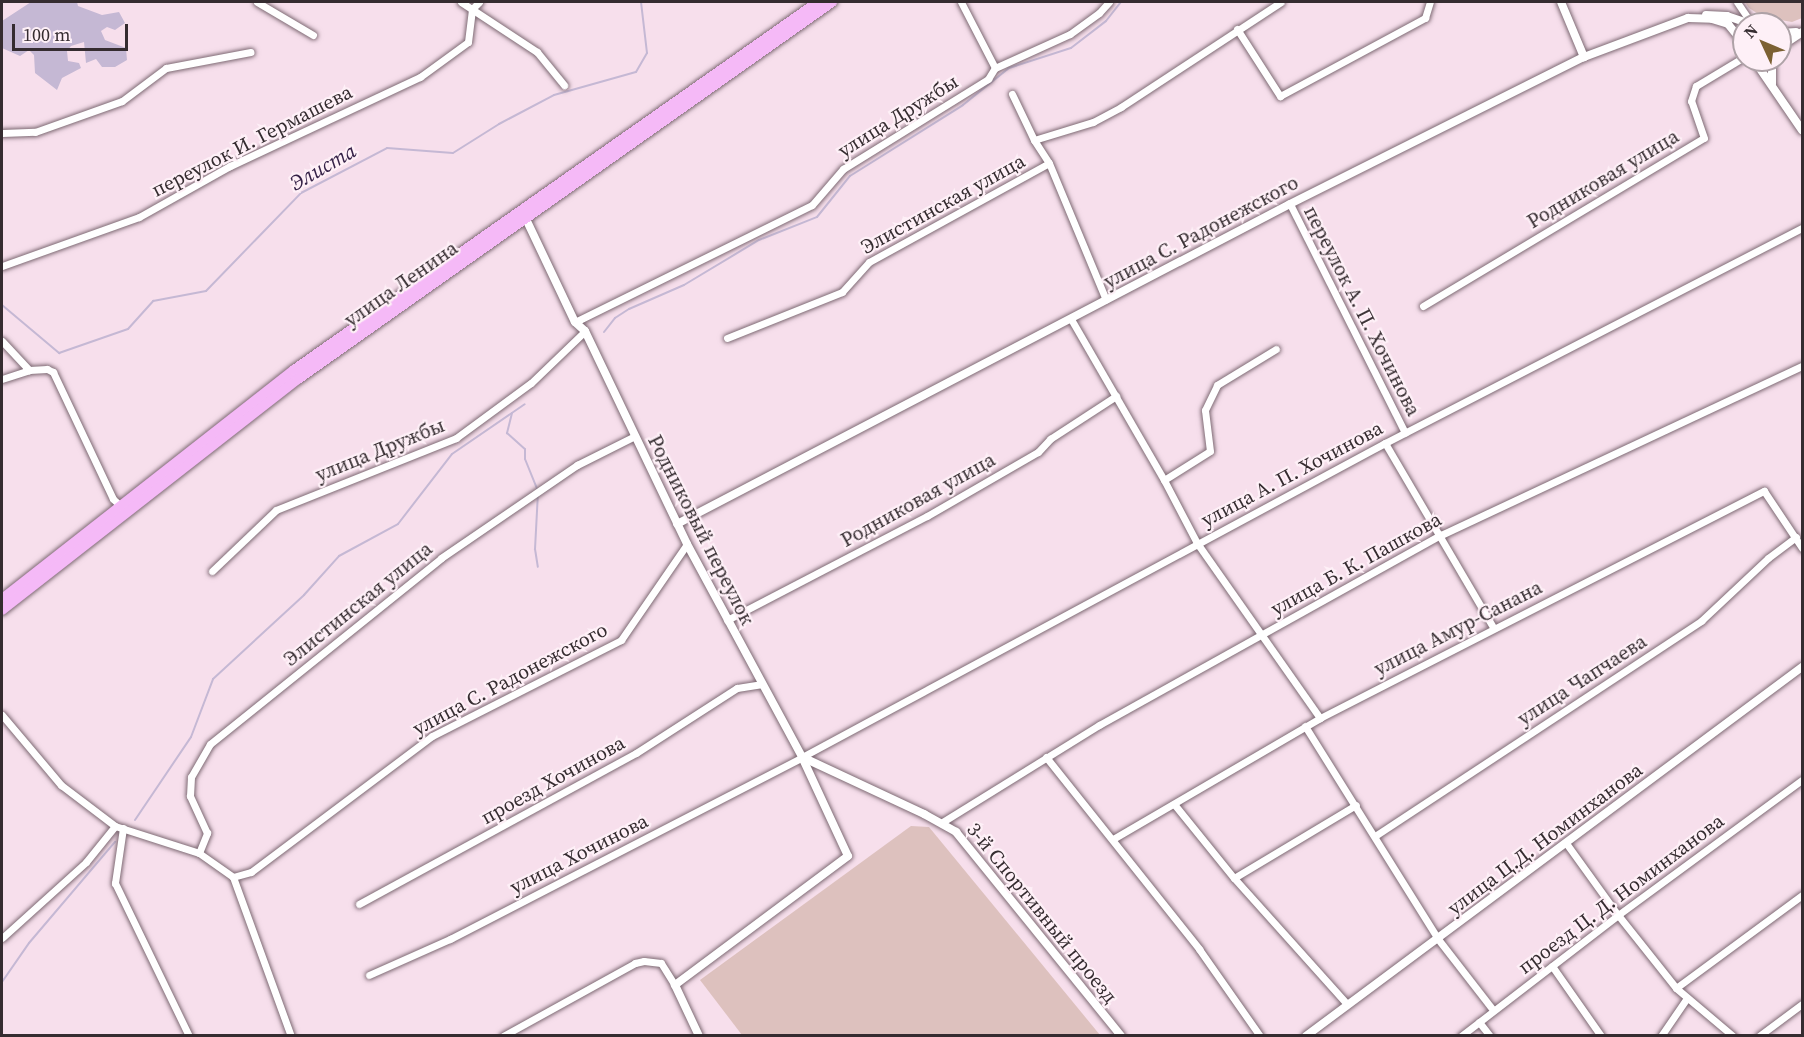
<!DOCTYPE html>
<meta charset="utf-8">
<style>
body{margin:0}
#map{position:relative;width:1804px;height:1037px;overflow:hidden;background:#f7dfec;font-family:"Source Serif 4",serif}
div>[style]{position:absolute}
.green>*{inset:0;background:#ddc1be}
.water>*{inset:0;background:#c5b8d4}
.stream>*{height:2px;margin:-1px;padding:0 1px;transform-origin:1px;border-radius:1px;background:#c5b8d4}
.roads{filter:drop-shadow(0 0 2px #7e6a74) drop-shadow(0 0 2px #7e6a74)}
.minor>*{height:7px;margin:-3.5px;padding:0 3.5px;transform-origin:3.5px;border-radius:3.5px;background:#fff}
.tertiary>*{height:8px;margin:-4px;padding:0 4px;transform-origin:4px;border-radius:4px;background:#fff}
.primary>*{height:10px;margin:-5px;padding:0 5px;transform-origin:5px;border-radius:5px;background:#f5b9f7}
span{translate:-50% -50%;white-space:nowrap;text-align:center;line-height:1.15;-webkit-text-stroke:4.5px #fef0f7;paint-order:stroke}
.street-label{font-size:20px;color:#352c30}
.water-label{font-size:21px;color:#352147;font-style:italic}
.frame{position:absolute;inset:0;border:3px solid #352c30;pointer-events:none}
.north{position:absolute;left:1732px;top:12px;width:60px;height:60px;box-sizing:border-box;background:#fef0f7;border:2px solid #aea2a7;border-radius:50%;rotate:314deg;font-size:16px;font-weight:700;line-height:24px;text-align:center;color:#352c30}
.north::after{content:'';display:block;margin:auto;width:21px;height:27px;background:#7c6133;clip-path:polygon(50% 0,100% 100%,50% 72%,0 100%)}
.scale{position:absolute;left:12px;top:24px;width:116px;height:27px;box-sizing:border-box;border:3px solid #352c30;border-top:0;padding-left:8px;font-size:18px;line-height:21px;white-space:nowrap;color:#352c30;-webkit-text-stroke:4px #fef0f7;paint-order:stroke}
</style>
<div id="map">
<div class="green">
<i style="clip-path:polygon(1745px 2px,1802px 2px,1802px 18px,1792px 22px,1763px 17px,1749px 8px)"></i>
<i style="clip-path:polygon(911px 826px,929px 827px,1100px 1035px,742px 1035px,700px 980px)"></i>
</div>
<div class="water">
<i style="clip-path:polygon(31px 2px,77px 2px,78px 6px,102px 15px,119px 12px,125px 23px,115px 30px,107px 27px,101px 31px,105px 40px,126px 48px,127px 60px,115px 67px,102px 67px,96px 59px,86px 63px,84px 42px,71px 46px,67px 51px,68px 61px,79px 63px,81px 68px,62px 78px,57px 90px,35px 73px,34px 55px,29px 50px,20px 56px,2px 48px,2px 21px)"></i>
</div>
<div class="stream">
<i style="left:2px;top:305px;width:75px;rotate:40.1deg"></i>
<i style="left:59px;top:353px;width:73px;rotate:-19.2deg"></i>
<i style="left:128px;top:329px;width:38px;rotate:-48deg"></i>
<i style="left:153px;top:301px;width:54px;rotate:-10.7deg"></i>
<i style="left:206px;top:291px;width:136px;rotate:-45.9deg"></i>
<i style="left:301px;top:193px;width:97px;rotate:-27.6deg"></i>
<i style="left:387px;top:148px;width:66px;rotate:4.3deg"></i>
<i style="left:453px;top:153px;width:54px;rotate:-32.2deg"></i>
<i style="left:499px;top:124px;width:62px;rotate:-27.8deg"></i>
<i style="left:554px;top:95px;width:85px;rotate:-15.7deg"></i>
<i style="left:636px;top:72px;width:22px;rotate:-60deg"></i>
<i style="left:647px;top:53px;width:51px;rotate:-96.7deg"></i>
<i style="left:604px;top:332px;width:18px;rotate:-52deg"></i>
<i style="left:615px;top:318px;width:17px;rotate:-33deg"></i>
<i style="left:629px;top:309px;width:60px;rotate:-23.6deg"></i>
<i style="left:684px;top:285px;width:87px;rotate:-31deg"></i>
<i style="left:759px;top:240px;width:62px;rotate:-21.6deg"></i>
<i style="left:817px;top:217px;width:53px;rotate:-51.2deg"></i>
<i style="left:850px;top:176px;width:133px;rotate:-32.1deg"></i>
<i style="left:963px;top:105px;width:59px;rotate:-38.8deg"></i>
<i style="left:1009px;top:68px;width:65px;rotate:-17.9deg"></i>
<i style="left:1071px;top:48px;width:44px;rotate:-37.6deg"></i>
<i style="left:1106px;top:21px;width:24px;rotate:-52deg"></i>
<i style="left:512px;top:413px;width:21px;rotate:104deg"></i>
<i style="left:507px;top:433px;width:24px;rotate:42deg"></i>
<i style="left:525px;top:449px;width:10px;rotate:90deg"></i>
<i style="left:525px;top:459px;width:35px;rotate:68deg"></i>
<i style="left:538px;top:492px;width:57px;rotate:93deg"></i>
<i style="left:535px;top:549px;width:18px;rotate:81deg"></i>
<i style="left:135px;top:820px;width:100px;rotate:-56deg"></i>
<i style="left:191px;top:737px;width:62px;rotate:-69.2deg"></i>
<i style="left:213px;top:679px;width:124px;rotate:-42.7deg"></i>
<i style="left:304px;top:595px;width:52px;rotate:-48.1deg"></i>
<i style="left:339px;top:556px;width:67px;rotate:-28.5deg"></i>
<i style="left:398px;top:524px;width:88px;rotate:-52.4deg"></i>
<i style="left:452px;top:454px;width:88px;rotate:-34.4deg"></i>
<i style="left:2px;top:982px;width:47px;rotate:-55.3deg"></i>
<i style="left:29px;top:943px;width:133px;rotate:-49.6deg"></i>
</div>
<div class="roads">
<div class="minor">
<i style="left:257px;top:2px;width:65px;rotate:30.5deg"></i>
<i style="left:461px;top:2px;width:91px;rotate:33.3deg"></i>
<i style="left:537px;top:52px;width:43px;rotate:50.7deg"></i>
<i style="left:961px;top:2px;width:74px;rotate:62.7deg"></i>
<i style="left:1737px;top:2px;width:27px;rotate:56deg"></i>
<i style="left:1237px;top:29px;width:80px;rotate:57.3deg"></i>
<i style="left:1280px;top:96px;width:165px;rotate:-28.3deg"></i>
<i style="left:1425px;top:18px;width:17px;rotate:-73deg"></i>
<i style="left:1012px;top:94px;width:51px;rotate:64.4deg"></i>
<i style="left:1034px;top:140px;width:27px;rotate:57deg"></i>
<i style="left:1049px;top:163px;width:148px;rotate:67.4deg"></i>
<i style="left:2px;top:133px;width:33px;rotate:-2deg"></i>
<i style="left:35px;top:132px;width:92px;rotate:-19.6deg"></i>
<i style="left:122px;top:101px;width:55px;rotate:-36.9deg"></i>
<i style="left:166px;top:68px;width:86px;rotate:-10.7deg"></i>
<i style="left:1034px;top:140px;width:62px;rotate:-17deg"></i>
<i style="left:1093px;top:122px;width:32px;rotate:-28deg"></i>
<i style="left:1121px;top:107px;width:191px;rotate:-33.3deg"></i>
<i style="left:1290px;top:204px;width:256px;rotate:63.3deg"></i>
<i style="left:2px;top:266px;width:145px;rotate:-19.7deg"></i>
<i style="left:139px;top:217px;width:104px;rotate:-29.3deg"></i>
<i style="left:230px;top:166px;width:210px;rotate:-25.1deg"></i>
<i style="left:420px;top:77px;width:59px;rotate:-36.1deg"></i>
<i style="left:468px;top:42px;width:33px;rotate:-83deg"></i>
<i style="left:472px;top:9px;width:10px;rotate:-45deg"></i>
<i style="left:1423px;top:306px;width:327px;rotate:-30.9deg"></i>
<i style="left:1704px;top:138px;width:39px;rotate:-109deg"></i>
<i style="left:1691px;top:101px;width:16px;rotate:-72deg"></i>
<i style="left:1696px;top:86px;width:56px;rotate:-31.1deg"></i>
<i style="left:1071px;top:319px;width:186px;rotate:60deg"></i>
<i style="left:1164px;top:480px;width:71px;rotate:62.4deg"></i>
<i style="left:1197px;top:543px;width:214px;rotate:54.9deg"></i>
<i style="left:575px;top:322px;width:264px;rotate:-26.3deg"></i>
<i style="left:812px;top:205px;width:48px;rotate:-49.3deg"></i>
<i style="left:843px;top:169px;width:171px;rotate:-31.8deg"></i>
<i style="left:988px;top:79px;width:13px;rotate:-58deg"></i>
<i style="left:995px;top:68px;width:82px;rotate:-24.4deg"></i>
<i style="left:1070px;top:34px;width:36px;rotate:-36deg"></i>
<i style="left:1099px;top:13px;width:15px;rotate:-48deg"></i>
<i style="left:727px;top:338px;width:124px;rotate:-21.8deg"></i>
<i style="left:842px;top:292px;width:40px;rotate:-48deg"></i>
<i style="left:869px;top:262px;width:205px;rotate:-28.8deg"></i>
<i style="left:2px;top:341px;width:40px;rotate:47deg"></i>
<i style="left:29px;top:370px;width:18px;rotate:-3deg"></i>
<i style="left:47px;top:369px;width:7px;rotate:27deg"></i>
<i style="left:53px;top:372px;width:140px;rotate:64.7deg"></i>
<i style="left:113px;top:499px;width:13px;rotate:42deg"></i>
<i style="left:2px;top:379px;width:28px;rotate:-18deg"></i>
<i style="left:1385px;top:443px;width:213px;rotate:59.6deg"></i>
<i style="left:1164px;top:480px;width:54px;rotate:-32.2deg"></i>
<i style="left:1210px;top:451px;width:41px;rotate:-97deg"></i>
<i style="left:1205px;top:410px;width:28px;rotate:-64deg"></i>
<i style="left:1217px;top:385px;width:69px;rotate:-31.4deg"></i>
<i style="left:212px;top:571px;width:88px;rotate:-43.6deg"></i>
<i style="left:276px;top:510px;width:194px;rotate:-21.8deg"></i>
<i style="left:456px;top:438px;width:93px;rotate:-36.3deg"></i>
<i style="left:531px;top:383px;width:75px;rotate:-43.9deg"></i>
<i style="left:727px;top:620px;width:225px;rotate:-27.5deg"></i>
<i style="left:927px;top:516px;width:128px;rotate:-30deg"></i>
<i style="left:1038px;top:452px;width:18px;rotate:-47deg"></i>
<i style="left:1050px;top:439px;width:79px;rotate:-33.1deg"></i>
<i style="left:2px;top:715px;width:92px;rotate:49.9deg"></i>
<i style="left:61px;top:785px;width:68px;rotate:37.2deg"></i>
<i style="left:115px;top:826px;width:88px;rotate:17.8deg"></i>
<i style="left:199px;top:853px;width:42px;rotate:35.2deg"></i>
<i style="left:233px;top:877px;width:169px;rotate:70deg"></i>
<i style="left:1305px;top:726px;width:251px;rotate:58deg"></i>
<i style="left:1438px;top:939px;width:90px;rotate:52.2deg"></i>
<i style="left:1046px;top:757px;width:246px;rotate:51.4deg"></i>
<i style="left:1199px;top:949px;width:106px;rotate:55deg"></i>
<i style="left:1174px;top:804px;width:95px;rotate:51deg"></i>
<i style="left:1234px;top:878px;width:169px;rotate:48.1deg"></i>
<i style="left:941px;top:823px;width:186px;rotate:-31.8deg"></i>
<i style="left:1099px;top:725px;width:391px;rotate:-29.1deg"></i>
<i style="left:1441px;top:535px;width:399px;rotate:-25.1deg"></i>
<i style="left:123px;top:828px;width:56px;rotate:98.3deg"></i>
<i style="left:115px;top:883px;width:170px;rotate:64.2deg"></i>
<i style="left:1375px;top:836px;width:391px;rotate:-33.4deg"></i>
<i style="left:1701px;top:621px;width:92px;rotate:-43.2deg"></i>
<i style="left:1768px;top:558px;width:35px;rotate:-37deg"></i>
<i style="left:1113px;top:839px;width:240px;rotate:-30.3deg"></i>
<i style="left:1320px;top:718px;width:499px;rotate:-27.1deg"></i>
<i style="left:1764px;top:491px;width:69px;rotate:56.3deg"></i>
<i style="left:1566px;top:843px;width:89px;rotate:54.2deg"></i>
<i style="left:1618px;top:915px;width:93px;rotate:51.5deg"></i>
<i style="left:1676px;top:988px;width:75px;rotate:40.1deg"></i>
<i style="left:199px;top:853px;width:22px;rotate:-68deg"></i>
<i style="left:207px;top:833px;width:41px;rotate:-114.7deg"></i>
<i style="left:190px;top:796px;width:19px;rotate:-87deg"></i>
<i style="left:191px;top:777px;width:38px;rotate:-60deg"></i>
<i style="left:210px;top:744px;width:297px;rotate:-38.8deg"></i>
<i style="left:441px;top:558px;width:165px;rotate:-34.4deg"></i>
<i style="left:577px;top:465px;width:65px;rotate:-26.6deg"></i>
<i style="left:233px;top:877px;width:19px;rotate:-16deg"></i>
<i style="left:251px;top:872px;width:226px;rotate:-36.9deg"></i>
<i style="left:432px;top:736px;width:212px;rotate:-26.9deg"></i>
<i style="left:621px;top:640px;width:116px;rotate:-55.5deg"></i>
<i style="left:1234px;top:878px;width:142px;rotate:-30.9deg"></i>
<i style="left:359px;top:904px;width:315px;rotate:-28.6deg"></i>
<i style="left:636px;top:753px;width:120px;rotate:-32.8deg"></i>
<i style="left:737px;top:688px;width:24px;rotate:-9deg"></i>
<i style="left:2px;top:938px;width:113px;rotate:-42.1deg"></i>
<i style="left:86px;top:862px;width:46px;rotate:-51.1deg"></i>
<i style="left:1552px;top:966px;width:85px;rotate:55deg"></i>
<i style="left:369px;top:975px;width:89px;rotate:-24deg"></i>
<i style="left:450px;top:939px;width:396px;rotate:-27.3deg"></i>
<i style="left:802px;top:757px;width:662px;rotate:-28.31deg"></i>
<i style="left:1385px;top:443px;width:469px;rotate:-27.3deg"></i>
<i style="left:1676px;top:988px;width:157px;rotate:-36.4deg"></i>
<i style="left:1479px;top:1022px;width:18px;rotate:52deg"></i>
<i style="left:503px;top:1036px;width:151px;rotate:-28.9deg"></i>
<i style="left:635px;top:963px;width:9px;rotate:-13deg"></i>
<i style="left:644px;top:961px;width:17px;rotate:7deg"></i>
<i style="left:661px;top:963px;width:26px;rotate:58deg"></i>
<i style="left:1461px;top:1036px;width:198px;rotate:-37.6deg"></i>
<i style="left:1618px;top:915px;width:228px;rotate:-36.3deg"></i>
<i style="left:1661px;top:1036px;width:46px;rotate:-55.6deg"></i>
<i style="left:1759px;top:1036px;width:54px;rotate:-36.7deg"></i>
</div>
<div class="tertiary">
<i style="left:1561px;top:2px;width:60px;rotate:67.3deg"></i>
<i style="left:1706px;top:15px;width:21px;rotate:3deg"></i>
<i style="left:1727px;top:16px;width:24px;rotate:19deg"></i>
<i style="left:1780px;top:33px;width:16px;rotate:-4deg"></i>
<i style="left:1780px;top:47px;width:27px;rotate:-34deg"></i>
<i style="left:1754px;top:60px;width:85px;rotate:55.6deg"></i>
<i style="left:1772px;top:84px;width:24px;rotate:-90deg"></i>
<i style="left:526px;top:219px;width:114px;rotate:64.6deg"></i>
<i style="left:575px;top:322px;width:13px;rotate:42deg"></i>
<i style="left:585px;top:331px;width:236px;rotate:64.4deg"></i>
<i style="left:687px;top:544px;width:242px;rotate:61.6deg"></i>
<i style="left:802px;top:757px;width:109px;rotate:65.1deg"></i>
<i style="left:848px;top:856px;width:216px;rotate:143.3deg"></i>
<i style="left:675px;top:985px;width:56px;rotate:64.8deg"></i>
<i style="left:677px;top:524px;width:691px;rotate:-27.57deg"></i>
<i style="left:1290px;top:204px;width:329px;rotate:-26.6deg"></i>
<i style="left:1584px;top:57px;width:111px;rotate:-20.6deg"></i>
<i style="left:1688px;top:18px;width:24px;rotate:2deg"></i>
<i style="left:1712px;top:19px;width:17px;rotate:17deg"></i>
<i style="left:1728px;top:24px;width:26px;rotate:51deg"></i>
<i style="left:802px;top:757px;width:135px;rotate:25deg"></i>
<i style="left:924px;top:814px;width:37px;rotate:29deg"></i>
<i style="left:956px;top:832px;width:262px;rotate:51deg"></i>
<i style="left:1306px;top:1036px;width:618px;rotate:-36.65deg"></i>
</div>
<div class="primary">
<i style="left:2px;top:599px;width:371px;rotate:-38.1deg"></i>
<i style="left:294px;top:370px;width:640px;rotate:-35.08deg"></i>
<i style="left:2px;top:610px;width:375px;rotate:-38deg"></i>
<i style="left:298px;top:379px;width:654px;rotate:-35.22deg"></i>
</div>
</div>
<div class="street-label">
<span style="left:898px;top:116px;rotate:-32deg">улица Дружбы</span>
<span style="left:252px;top:141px;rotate:-27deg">переулок И. Гермашева</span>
<span style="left:1603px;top:179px;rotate:-31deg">Родниковая улица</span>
<span style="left:943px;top:204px;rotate:-29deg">Элистинская улица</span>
<span style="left:1201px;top:232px;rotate:-28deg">улица С. Радонежского</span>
<span style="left:401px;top:284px;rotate:-35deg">улица Ленина</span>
<span style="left:1362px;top:311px;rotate:63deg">переулок А. П. Хочинова</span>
<span style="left:380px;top:450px;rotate:-22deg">улица Дружбы</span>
<span style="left:1292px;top:474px;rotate:-28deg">улица А. П. Хочинова</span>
<span style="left:918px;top:500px;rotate:-29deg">Родниковая улица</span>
<span style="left:701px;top:530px;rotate:63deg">Родниковый переулок</span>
<span style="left:1356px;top:564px;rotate:-29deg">улица Б. К. Пашкова</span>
<span style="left:358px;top:604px;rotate:-39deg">Элистинская улица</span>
<span style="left:1458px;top:628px;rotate:-27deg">улица Амур-Санана</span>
<span style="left:510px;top:679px;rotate:-28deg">улица С. Радонежского</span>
<span style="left:1582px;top:680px;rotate:-33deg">улица Чапчаева</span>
<span style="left:553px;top:780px;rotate:-29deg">проезд Хочинова</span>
<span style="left:1545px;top:839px;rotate:-37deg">улица Ц.Д. Номинханова</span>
<span style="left:579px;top:854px;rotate:-27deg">улица Хочинова</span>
<span style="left:1621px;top:894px;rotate:-37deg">проезд Ц. Д. Номинханова</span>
<span style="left:1042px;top:913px;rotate:51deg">3-й Спортивный проезд</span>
</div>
<div class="water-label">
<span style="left:323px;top:167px;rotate:-30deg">Элиста</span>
</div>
<div class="frame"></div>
<div class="north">N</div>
<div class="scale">100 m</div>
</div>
